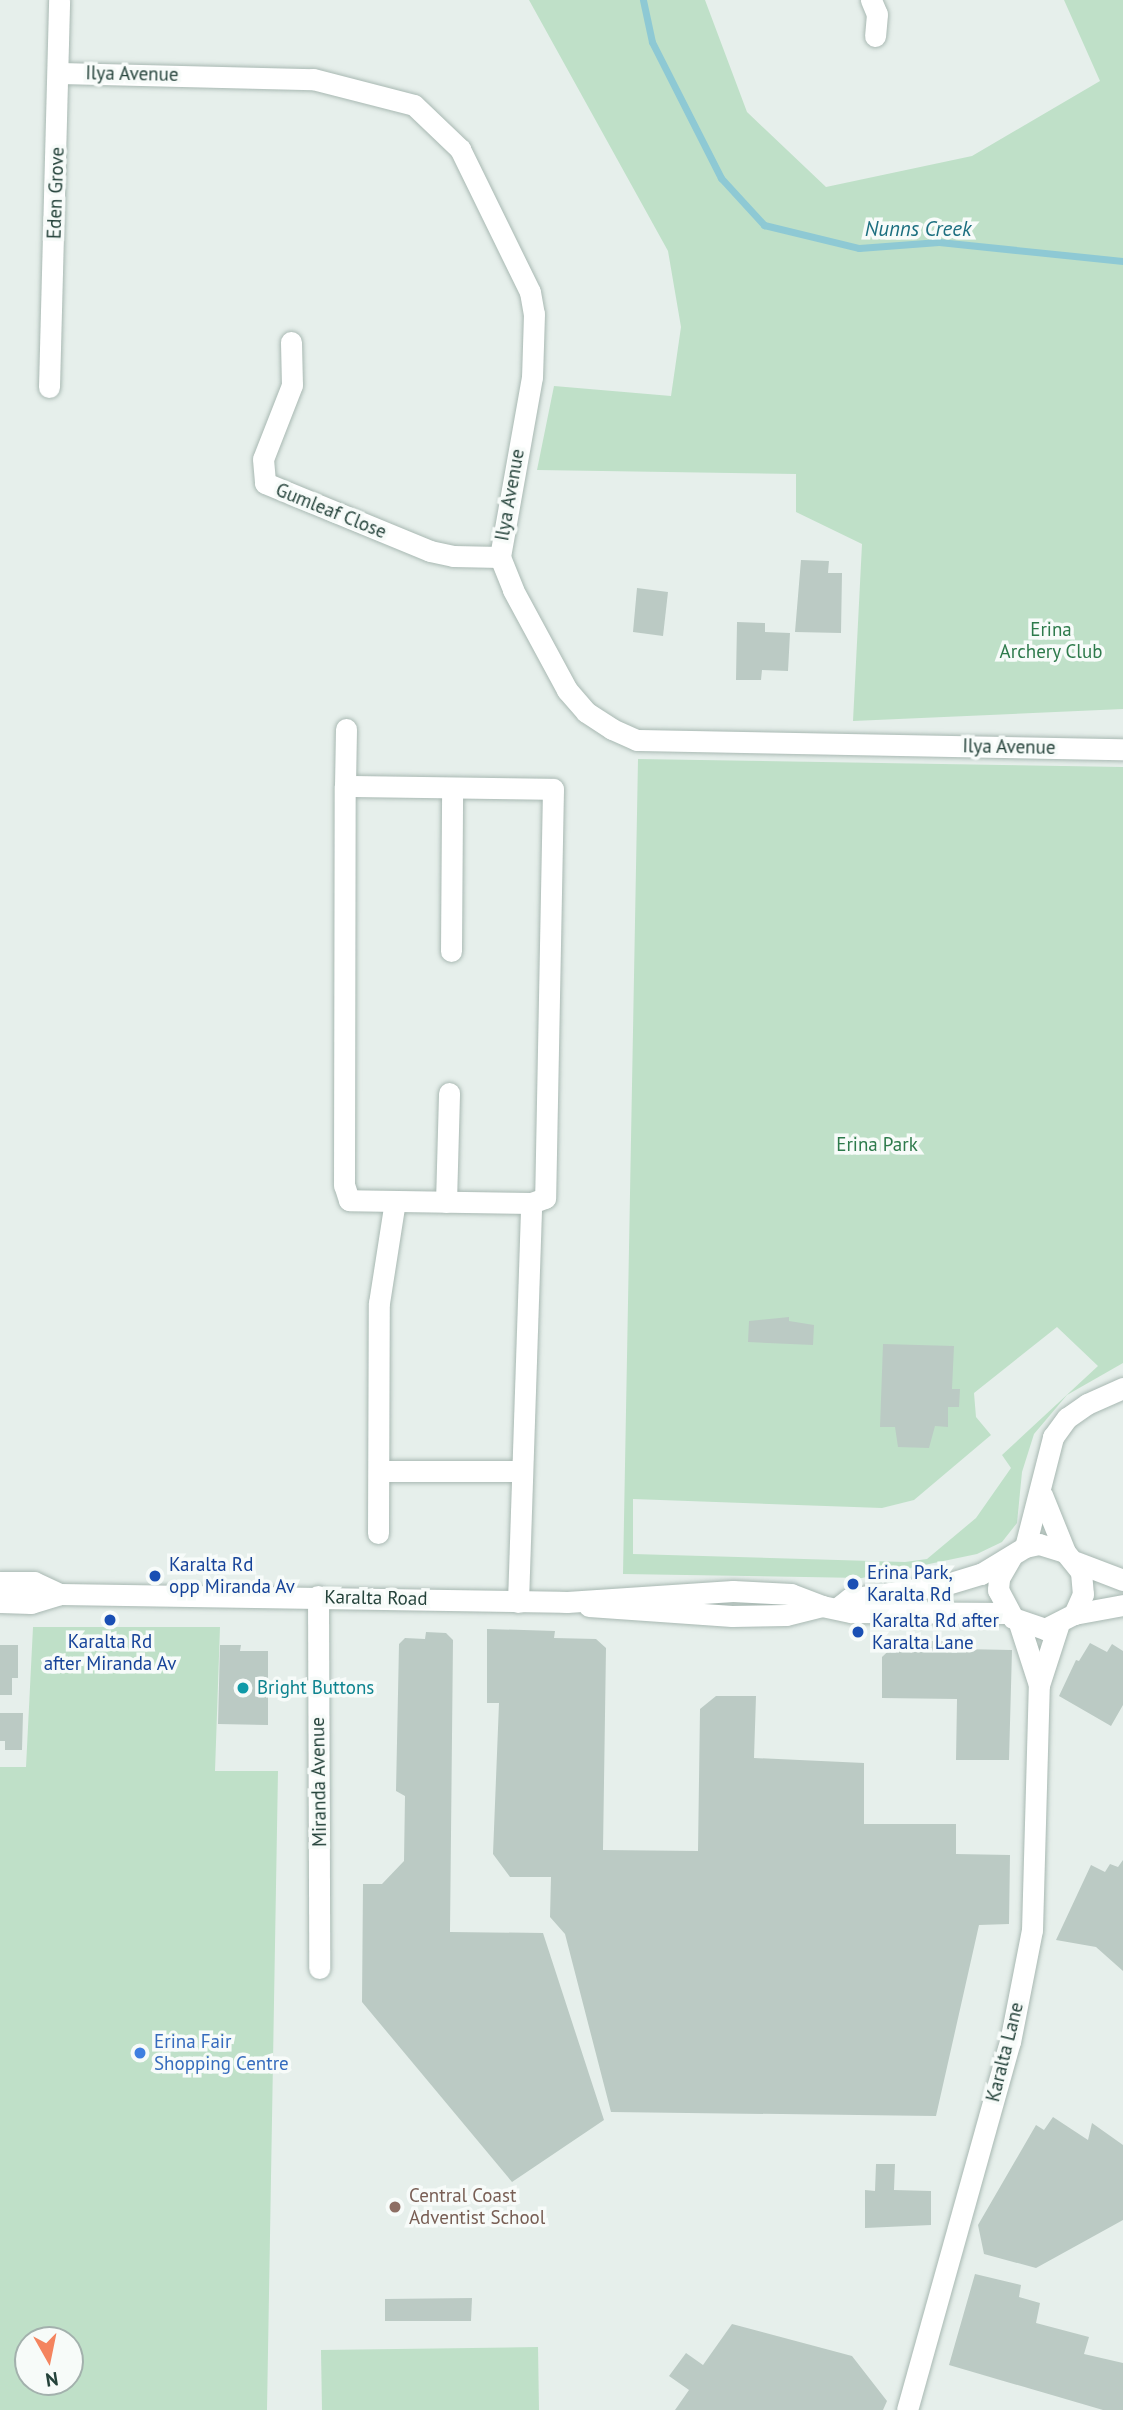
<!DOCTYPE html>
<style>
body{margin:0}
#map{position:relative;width:1123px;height:2410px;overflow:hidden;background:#e6efeb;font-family:"PT Sans",sans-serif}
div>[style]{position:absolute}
.green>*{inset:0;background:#bfe0c8}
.stream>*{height:7px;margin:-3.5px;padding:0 3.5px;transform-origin:3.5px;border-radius:3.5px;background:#8ec9d4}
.building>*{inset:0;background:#bbcac4}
.roads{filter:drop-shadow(0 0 2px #a8b8b2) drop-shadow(0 0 2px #a8b8b2)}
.minor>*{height:21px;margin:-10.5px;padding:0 10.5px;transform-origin:10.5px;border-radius:10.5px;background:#fff}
.dots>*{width:19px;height:19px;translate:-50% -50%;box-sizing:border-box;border:4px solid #f7fbf9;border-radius:50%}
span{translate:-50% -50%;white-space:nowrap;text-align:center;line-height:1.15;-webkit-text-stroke:7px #f7fbf9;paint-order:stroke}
.street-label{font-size:19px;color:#24423a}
.park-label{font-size:19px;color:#2d7a4b}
.transit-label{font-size:19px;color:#164399}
.left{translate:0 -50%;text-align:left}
.culture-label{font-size:19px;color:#0d838f}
.shop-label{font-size:19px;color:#366cbe}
.education-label{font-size:19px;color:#785e54}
.water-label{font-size:21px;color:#1c6f80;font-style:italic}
.north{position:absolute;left:14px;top:2326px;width:70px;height:70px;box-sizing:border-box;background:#f7fbf9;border:2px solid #a3b1ad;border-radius:50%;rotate:171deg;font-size:19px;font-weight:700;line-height:28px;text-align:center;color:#24423a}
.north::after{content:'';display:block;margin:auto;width:24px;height:32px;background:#f4845f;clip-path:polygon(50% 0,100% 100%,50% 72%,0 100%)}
</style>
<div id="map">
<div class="green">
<i style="clip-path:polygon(529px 0,705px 0,747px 112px,826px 187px,972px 156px,1100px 81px,1064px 0,1123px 0,1123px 709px,853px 721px,862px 544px,796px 512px,796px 474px,537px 470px,554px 386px,671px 396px,681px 327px,668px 251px)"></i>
<i style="clip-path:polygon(evenodd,638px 759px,1123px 767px,1123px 1363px,1067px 1395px,1034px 1434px,1022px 1472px,1017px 1523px,1002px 1542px,977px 1554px,862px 1578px,623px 1574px,638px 759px,1057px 1327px,1098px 1366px,1002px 1455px,1011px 1468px,976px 1518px,927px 1559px,905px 1562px,633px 1554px,633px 1499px,882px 1508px,914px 1500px,991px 1435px,976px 1417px,974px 1393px,1057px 1327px)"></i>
<i style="clip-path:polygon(evenodd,33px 1627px,220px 1627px,215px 1771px,278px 1771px,267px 2410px,0 2410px,0 1767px,26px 1767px,33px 1627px,28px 2340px,70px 2340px,70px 2382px,28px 2382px,28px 2340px)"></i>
<i style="clip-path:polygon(538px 2347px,539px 2410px,322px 2410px,321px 2350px)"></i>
</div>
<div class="stream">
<i style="left:643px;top:0;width:43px;rotate:77.9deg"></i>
<i style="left:652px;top:42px;width:153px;rotate:63.1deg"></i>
<i style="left:721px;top:178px;width:64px;rotate:47.5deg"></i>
<i style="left:764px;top:225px;width:98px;rotate:13.6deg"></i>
<i style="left:859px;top:248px;width:80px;rotate:-4.3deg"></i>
<i style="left:939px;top:242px;width:185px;rotate:5.9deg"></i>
</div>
<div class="building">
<i style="clip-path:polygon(801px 560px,829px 561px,828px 573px,842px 573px,841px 633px,795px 632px)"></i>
<i style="clip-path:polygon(637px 588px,668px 592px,663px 636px,633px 632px)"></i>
<i style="clip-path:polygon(737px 622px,765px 623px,765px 632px,790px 633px,788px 671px,762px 670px,761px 680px,736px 680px)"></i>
<i style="clip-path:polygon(789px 1317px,789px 1321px,814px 1325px,813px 1345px,748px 1342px,749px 1321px)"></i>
<i style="clip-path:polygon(883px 1344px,954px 1346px,952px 1389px,960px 1389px,959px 1407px,948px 1407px,948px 1427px,935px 1426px,929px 1448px,898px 1447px,895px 1427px,880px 1427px)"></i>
<i style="clip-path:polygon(487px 1629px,555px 1631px,554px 1638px,596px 1639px,606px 1648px,603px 1850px,698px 1851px,700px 1709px,716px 1696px,756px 1696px,754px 1758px,864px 1763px,864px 1824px,956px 1824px,956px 1854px,1010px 1855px,1009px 1924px,979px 1925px,936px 2116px,611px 2112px,565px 1934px,550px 1917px,551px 1877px,510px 1877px,493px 1854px,499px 1703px,487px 1703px)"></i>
<i style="clip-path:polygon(426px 1632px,446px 1633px,453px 1640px,450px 1932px,543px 1933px,604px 2120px,512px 2182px,362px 2002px,363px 1884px,382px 1884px,404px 1861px,405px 1796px,396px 1791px,399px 1644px,405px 1638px,425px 1639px)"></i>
<i style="clip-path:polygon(899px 1641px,961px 1641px,961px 1649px,1012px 1650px,1009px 1760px,956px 1760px,957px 1699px,882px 1698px,882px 1657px)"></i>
<i style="clip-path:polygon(1090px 1643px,1107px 1652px,1112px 1644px,1123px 1651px,1123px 1705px,1111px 1726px,1059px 1696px,1076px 1660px,1079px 1661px)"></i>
<i style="clip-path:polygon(0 1645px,18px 1645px,18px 1678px,12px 1678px,12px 1695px,0 1695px)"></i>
<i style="clip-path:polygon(220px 1645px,241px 1645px,240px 1651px,268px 1651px,268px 1725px,218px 1724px)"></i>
<i style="clip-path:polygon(0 1713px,23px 1713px,22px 1750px,5px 1750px,5px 1741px,0 1741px)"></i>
<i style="clip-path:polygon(1123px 1860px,1123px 1971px,1096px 1947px,1056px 1940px,1091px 1865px,1105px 1872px,1110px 1864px,1118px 1867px)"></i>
<i style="clip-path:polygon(1053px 2117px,1088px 2140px,1092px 2123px,1123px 2145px,1123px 2220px,1036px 2268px,984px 2254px,978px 2225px,1036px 2125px,1044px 2130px)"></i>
<i style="clip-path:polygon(876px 2164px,895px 2164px,894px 2190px,931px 2191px,931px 2225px,865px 2228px,865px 2190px,875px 2191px)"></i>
<i style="clip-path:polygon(975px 2274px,1021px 2285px,1019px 2297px,1040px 2303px,1036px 2323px,1089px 2337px,1084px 2354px,1123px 2363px,1123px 2410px,1103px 2410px,949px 2365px)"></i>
<i style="clip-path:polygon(472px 2298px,471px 2321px,385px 2321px,385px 2299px)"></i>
<i style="clip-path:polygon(732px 2324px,852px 2356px,887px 2401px,883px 2410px,675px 2410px,689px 2390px,669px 2376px,686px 2353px,703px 2365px)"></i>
</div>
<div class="roads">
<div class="minor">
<i style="left:871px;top:0;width:15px;rotate:67deg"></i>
<i style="left:877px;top:14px;width:22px;rotate:95deg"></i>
<i style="left:60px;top:73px;width:253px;rotate:1.4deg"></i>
<i style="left:313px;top:79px;width:104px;rotate:14.4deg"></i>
<i style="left:414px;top:105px;width:64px;rotate:43.7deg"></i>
<i style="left:460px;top:149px;width:159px;rotate:63.9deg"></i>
<i style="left:530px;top:292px;width:22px;rotate:80deg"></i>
<i style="left:534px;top:314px;width:63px;rotate:91.8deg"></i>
<i style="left:532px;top:377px;width:183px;rotate:100.1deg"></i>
<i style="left:500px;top:557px;width:35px;rotate:68deg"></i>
<i style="left:513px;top:590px;width:114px;rotate:61.6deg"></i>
<i style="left:567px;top:690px;width:29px;rotate:49deg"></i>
<i style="left:586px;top:712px;width:31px;rotate:33deg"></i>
<i style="left:612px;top:729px;width:27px;rotate:24deg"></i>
<i style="left:637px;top:740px;width:486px;rotate:1.1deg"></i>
<i style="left:291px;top:342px;width:43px;rotate:88.7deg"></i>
<i style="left:292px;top:385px;width:79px;rotate:111.4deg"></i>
<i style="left:263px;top:459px;width:24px;rotate:85deg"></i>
<i style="left:265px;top:483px;width:178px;rotate:22.4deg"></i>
<i style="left:430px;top:551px;width:24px;rotate:12deg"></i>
<i style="left:453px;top:556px;width:47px;rotate:1.2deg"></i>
<i style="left:49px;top:387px;width:387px;rotate:-88.5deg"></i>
<i style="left:345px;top:786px;width:208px;rotate:0.8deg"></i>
<i style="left:553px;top:789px;width:409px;rotate:91.1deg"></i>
<i style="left:545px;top:1198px;width:15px;rotate:160deg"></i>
<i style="left:531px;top:1203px;width:182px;rotate:-179.1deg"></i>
<i style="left:349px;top:1200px;width:16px;rotate:-108deg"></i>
<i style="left:344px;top:1185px;width:399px;rotate:-89.9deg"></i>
<i style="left:345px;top:786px;width:57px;rotate:-89deg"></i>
<i style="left:451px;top:951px;width:163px;rotate:-89.6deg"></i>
<i style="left:446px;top:1202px;width:109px;rotate:-88.4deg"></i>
<i style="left:379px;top:1471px;width:143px"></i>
<i style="left:1042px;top:1495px;width:61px;rotate:68deg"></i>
<i style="left:378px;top:1533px;width:230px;rotate:-89.8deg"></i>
<i style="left:379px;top:1303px;width:103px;rotate:-81.1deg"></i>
<i style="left:1025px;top:1547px;width:114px;rotate:-75.7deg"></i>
<i style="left:1053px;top:1437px;width:24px;rotate:-54deg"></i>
<i style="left:1067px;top:1418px;width:24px;rotate:-35deg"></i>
<i style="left:1087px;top:1404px;width:39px;rotate:-24deg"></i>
<i style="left:1076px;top:1562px;width:50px;rotate:21deg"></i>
<i style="left:0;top:1582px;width:34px"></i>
<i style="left:34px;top:1582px;width:29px;rotate:25deg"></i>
<i style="left:318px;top:1596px;width:372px;rotate:89.8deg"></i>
<i style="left:0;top:1602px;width:31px;rotate:2deg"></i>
<i style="left:31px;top:1603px;width:30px;rotate:-17deg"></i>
<i style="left:60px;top:1594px;width:507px;rotate:0.9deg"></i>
<i style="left:567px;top:1602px;width:166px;rotate:-3.8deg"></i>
<i style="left:733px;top:1591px;width:58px;rotate:3deg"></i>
<i style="left:791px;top:1594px;width:33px;rotate:21deg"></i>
<i style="left:518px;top:1602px;width:399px;rotate:-88.1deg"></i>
<i style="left:589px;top:1606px;width:143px;rotate:4deg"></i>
<i style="left:732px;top:1616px;width:54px;rotate:-1.1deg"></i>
<i style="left:786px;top:1615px;width:37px;rotate:-14deg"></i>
<i style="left:822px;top:1606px;width:30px;rotate:12deg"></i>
<i style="left:851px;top:1612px;width:156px;rotate:0.4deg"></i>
<i style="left:840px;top:1606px;width:11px;rotate:-38deg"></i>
<i style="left:849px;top:1599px;width:96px;rotate:-8.4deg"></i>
<i style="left:944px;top:1585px;width:39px;rotate:-17deg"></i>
<i style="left:981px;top:1574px;width:52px;rotate:-31.5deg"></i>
<i style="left:1025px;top:1547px;width:14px;rotate:-12deg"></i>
<i style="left:1039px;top:1544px;width:27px;rotate:17deg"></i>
<i style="left:1065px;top:1552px;width:26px;rotate:51deg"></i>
<i style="left:1081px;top:1572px;width:22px;rotate:85deg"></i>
<i style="left:1083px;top:1594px;width:22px;rotate:114deg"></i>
<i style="left:1074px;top:1614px;width:33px;rotate:153deg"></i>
<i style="left:1045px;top:1629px;width:34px;rotate:-161deg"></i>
<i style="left:1013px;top:1618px;width:32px;rotate:-118deg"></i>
<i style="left:998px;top:1590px;width:12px;rotate:-85deg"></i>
<i style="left:999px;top:1578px;width:24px;rotate:-60deg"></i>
<i style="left:1074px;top:1614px;width:50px;rotate:-10.4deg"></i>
<i style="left:1019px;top:1623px;width:65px;rotate:72.1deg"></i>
<i style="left:907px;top:2410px;width:382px;rotate:-74.4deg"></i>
<i style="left:1010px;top:2042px;width:114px;rotate:-78.9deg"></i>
<i style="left:1032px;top:1930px;width:245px;rotate:-88.4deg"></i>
<i style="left:1039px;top:1685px;width:62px;rotate:-72.1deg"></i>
</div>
</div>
<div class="dots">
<i style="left:155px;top:1576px;background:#1a4fb4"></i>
<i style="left:853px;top:1584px;background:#1a4fb4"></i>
<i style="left:110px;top:1620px;background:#1a4fb4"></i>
<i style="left:858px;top:1632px;background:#1a4fb4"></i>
<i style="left:243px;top:1688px;background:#0f9aa8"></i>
<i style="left:140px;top:2053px;background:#3f7fe0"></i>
<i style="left:395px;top:2207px;background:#8d6e63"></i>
</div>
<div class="street-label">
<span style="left:132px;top:74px;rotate:1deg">Ilya Avenue</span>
<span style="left:56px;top:193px;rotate:-88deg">Eden Grove</span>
<span style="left:510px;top:495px;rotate:-80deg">Ilya Avenue</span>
<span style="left:331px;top:511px;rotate:22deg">Gumleaf Close</span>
<span style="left:1009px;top:747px;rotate:1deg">Ilya Avenue</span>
<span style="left:376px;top:1598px;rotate:1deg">Karalta Road</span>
<span style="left:319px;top:1782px;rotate:-91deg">Miranda Avenue</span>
<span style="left:1005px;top:2052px;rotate:-76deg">Karalta Lane</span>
</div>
<div class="park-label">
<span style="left:1051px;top:641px">Erina<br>Archery Club</span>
<span style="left:877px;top:1145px">Erina Park</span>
</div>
<div class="transit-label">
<span class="left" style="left:169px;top:1576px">Karalta Rd<br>opp Miranda Av</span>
<span class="left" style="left:867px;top:1584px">Erina Park,<br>Karalta Rd</span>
<span class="left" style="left:872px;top:1632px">Karalta Rd after<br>Karalta Lane</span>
<span style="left:110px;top:1653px">Karalta Rd<br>after Miranda Av</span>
</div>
<div class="culture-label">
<span class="left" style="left:257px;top:1688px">Bright Buttons</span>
</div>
<div class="shop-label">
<span class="left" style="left:154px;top:2053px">Erina Fair<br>Shopping Centre</span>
</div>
<div class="education-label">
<span class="left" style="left:409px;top:2207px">Central Coast<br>Adventist School</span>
</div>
<div class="water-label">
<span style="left:918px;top:229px">Nunns Creek</span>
</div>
<div class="north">N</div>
</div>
